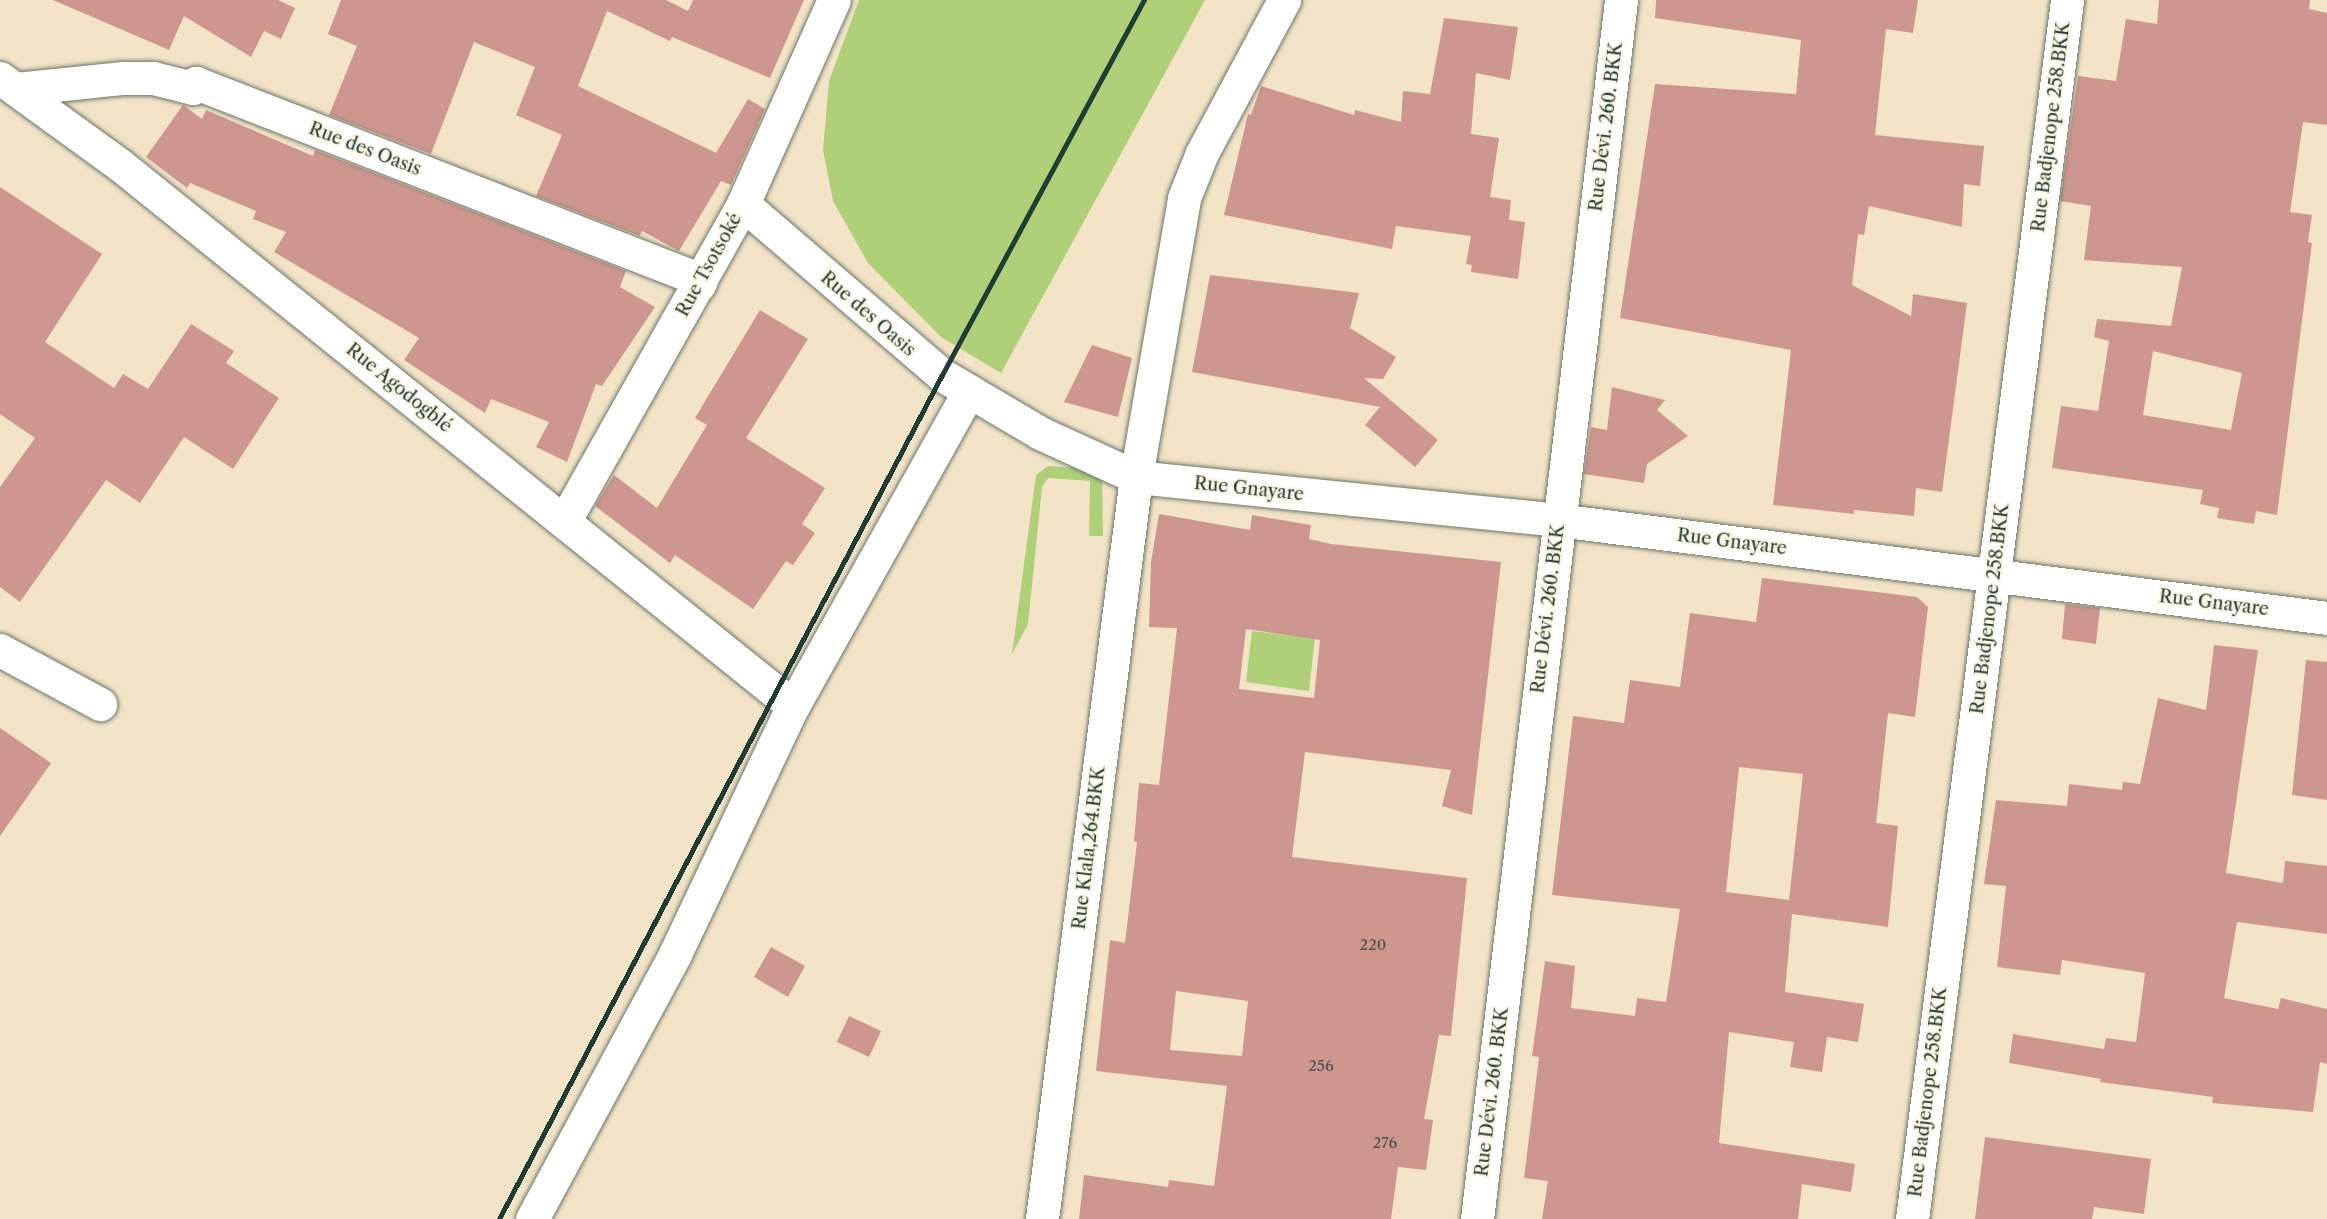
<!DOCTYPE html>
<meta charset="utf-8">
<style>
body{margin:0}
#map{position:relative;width:2327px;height:1219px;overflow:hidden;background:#f3e4c8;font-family:"Libre Caslon Text",serif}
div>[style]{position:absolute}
.green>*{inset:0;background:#afd079}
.building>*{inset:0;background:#cd968f}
.roads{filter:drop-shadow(0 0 2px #697768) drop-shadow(0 0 2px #697768)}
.minor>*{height:33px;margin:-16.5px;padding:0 16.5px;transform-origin:16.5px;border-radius:16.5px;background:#fff}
.rail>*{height:4.5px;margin:-2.25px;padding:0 2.25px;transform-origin:2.25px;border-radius:2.25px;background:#1f3d34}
span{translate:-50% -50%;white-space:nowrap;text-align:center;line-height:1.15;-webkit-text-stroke:4.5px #fcf5e5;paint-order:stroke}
.number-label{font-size:15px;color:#4a534b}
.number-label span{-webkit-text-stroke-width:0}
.street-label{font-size:18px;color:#1f3d34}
</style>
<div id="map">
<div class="green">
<i style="clip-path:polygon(859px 0,1205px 0,1001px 373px,941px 337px,868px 263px,833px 201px,823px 150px,829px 81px)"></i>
<i style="clip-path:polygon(1048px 466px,1102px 470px,1103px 536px,1089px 536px,1090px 481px,1048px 478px,1042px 487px,1028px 624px,1012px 654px,1036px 475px)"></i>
<i style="clip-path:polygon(1252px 631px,1315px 638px,1309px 691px,1246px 682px)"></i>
</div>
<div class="building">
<i style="clip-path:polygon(53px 0,278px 0,295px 8px,281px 39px,264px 31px,251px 57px,184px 16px,169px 50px)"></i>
<i style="clip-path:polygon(341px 0,666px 0,688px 11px,693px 0,804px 0,770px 78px,672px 37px,670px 41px,607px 11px,578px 86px,716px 153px,748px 99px,765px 109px,731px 185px,721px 181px,679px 251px,642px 231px,640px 236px,536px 196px,562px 135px,516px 115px,535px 67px,474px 42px,431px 154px,329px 115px,357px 46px,328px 34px)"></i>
<i style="clip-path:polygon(1656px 0,1918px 0,1913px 33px,1886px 29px,1875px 135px,1984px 146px,1980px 186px,1964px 184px,1962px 227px,1869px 206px,1864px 235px,1858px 234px,1852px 285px,1911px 316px,1913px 294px,1967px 303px,1942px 492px,1916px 488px,1914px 516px,1854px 510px,1854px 514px,1773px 505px,1791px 350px,1620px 318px,1655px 84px,1796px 94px,1801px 40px,1655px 18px)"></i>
<i style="clip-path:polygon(evenodd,2159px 0,2310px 0,2309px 9px,2327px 13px,2327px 125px,2303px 122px,2290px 212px,2312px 215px,2308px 242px,2312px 243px,2277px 515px,2256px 511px,2254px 524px,2217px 518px,2219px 508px,2200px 504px,2203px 490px,2052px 468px,2061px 406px,2098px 411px,2109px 341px,2094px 337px,2097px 319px,2171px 326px,2182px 267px,2084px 260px,2091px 206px,2060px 201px,2078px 76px,2116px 81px,2126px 19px,2157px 24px,2159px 0,2153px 351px,2242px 373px,2231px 430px,2143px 415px,2153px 351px)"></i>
<i style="clip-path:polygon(1444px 18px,1518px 27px,1510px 80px,1476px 73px,1471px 134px,1499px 138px,1490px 197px,1511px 200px,1509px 220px,1525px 222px,1518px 279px,1471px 272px,1472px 265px,1466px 264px,1471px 236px,1396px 226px,1392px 249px,1224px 215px,1248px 114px,1251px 115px,1261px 86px,1354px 115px,1355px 110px,1401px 122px,1403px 91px,1430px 94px)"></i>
<i style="clip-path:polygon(183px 105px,202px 119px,206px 110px,313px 156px,315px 150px,626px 271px,620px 287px,655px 307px,602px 386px,596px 384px,567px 462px,536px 447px,549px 422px,491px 399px,485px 413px,404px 360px,419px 338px,274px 252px,286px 232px,253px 219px,256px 211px,190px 183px,187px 188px,146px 157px)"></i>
<i style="clip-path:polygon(0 187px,102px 254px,45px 342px,114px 388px,123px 374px,148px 389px,191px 324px,234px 351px,226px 363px,279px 398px,233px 469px,184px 437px,140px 503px,106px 480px,20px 602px,0 587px,0 487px,35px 438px,0 414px)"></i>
<i style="clip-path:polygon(1210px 275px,1359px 293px,1350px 328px,1396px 357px,1383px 379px,1364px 378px,1438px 440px,1415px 467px,1365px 425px,1380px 407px,1192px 372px)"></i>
<i style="clip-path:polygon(760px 310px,808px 339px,746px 438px,825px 488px,802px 524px,815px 533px,793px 565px,786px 561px,753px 609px,675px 555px,670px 563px,595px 506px,614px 475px,657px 508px,707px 425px,695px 418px)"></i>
<i style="clip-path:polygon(1092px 345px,1132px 358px,1118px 417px,1064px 402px)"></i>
<i style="clip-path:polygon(1612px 387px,1665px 400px,1657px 410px,1688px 436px,1647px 464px,1644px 483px,1584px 474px,1591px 427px,1607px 430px)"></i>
<i style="clip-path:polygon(evenodd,1159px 514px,1250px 530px,1252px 515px,1311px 525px,1309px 539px,1331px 544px,1501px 562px,1472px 815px,1442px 806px,1451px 770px,1305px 752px,1292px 857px,1467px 878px,1451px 1036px,1439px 1035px,1424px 1119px,1433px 1120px,1426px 1170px,1398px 1167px,1391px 1219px,1079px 1219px,1084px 1175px,1168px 1187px,1169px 1180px,1214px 1186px,1227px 1086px,1096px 1071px,1110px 940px,1125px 943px,1137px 842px,1134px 841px,1139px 783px,1159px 785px,1177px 628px,1149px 627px,1151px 562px,1159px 514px,1246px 629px,1320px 640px,1314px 698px,1239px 689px,1246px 629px,1159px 514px,1176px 991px,1248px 1001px,1242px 1056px,1170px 1050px,1176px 991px)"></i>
<i style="clip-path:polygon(evenodd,1762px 578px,1917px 597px,1928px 607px,1915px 717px,1888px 713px,1876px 823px,1898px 826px,1888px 927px,1792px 914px,1785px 992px,1864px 1004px,1858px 1042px,1827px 1037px,1822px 1072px,1790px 1067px,1794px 1042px,1729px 1032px,1719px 1143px,1855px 1164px,1851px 1192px,1802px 1184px,1798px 1219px,1542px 1219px,1548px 1181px,1524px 1178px,1539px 1057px,1532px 1056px,1545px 961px,1575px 966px,1571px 1008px,1635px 1016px,1637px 998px,1666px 1002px,1680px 909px,1552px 895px,1573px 716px,1624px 723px,1630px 680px,1680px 687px,1690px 613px,1756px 622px,1762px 578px,1739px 767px,1803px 774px,1789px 900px,1726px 892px,1739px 767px)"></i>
<i style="clip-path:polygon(2065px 604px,2100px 608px,2096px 644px,2062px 639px)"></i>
<i style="clip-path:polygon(2214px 645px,2258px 650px,2226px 873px,2283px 883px,2285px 861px,2327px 866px,2327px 934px,2237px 922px,2224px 998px,2278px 1009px,2281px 998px,2327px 1009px,2327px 1064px,2320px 1062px,2313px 1112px,2212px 1103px,2213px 1097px,2100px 1082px,2101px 1079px,2009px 1063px,2013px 1034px,2104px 1049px,2106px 1038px,2136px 1042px,2145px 973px,2062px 960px,2060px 975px,1997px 967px,2006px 886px,1984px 884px,1996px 800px,2067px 806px,2069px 784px,2122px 790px,2123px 782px,2140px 784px,2158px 698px,2206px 710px)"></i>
<i style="clip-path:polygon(2306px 660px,2327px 662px,2327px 800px,2292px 795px)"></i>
<i style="clip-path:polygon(0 728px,51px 763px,0 836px)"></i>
<i style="clip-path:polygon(771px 947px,805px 966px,788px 997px,754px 977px)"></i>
<i style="clip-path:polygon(849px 1016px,881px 1031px,869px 1057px,837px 1042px)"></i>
<i style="clip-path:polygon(1985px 1137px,2151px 1159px,2144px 1214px,2094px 1207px,2092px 1219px,1975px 1219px)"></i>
</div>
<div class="roads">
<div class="minor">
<i style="left:0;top:78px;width:148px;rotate:35.9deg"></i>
<i style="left:120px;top:165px;width:863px;rotate:38.79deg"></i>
<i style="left:16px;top:89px;width:108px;rotate:-5.9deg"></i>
<i style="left:123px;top:78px;width:30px"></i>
<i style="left:153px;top:78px;width:41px;rotate:14deg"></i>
<i style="left:193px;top:88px;width:6px;rotate:-59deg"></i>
<i style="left:196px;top:83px;width:542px;rotate:21.31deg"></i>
<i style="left:701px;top:280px;width:5px;rotate:112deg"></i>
<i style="left:743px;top:204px;width:262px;rotate:40.7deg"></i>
<i style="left:942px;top:375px;width:114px;rotate:30.6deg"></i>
<i style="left:1040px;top:433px;width:106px;rotate:24.6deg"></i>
<i style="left:1136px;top:477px;width:424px;rotate:5.8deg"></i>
<i style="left:1558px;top:520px;width:775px;rotate:7.26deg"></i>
<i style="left:565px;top:520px;width:363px;rotate:-60.6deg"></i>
<i style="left:743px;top:204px;width:223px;rotate:-66deg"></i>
<i style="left:0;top:650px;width:114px;rotate:28.4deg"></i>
<i style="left:532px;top:1219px;width:301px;rotate:-61.6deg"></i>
<i style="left:675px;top:954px;width:275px;rotate:-64.6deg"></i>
<i style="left:793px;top:706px;width:361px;rotate:-60.8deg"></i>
<i style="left:1042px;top:1219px;width:748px;rotate:-82.78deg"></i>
<i style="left:1136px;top:477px;width:283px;rotate:-80.2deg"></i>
<i style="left:1184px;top:198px;width:48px;rotate:-68.2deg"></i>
<i style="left:1202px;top:153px;width:174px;rotate:-61.8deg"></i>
<i style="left:1477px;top:1219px;width:1227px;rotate:-83.26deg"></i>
<i style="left:1912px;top:1219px;width:1229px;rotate:-82.75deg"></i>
</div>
</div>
<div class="rail">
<i style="left:499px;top:1219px;width:953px;rotate:-62.31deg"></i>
<i style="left:942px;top:375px;width:426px;rotate:-61.7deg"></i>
</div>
<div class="number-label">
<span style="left:1373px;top:945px">220</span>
<span style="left:1321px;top:1066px">256</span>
<span style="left:1385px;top:1143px">276</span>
</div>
<div class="street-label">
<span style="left:1606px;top:127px;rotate:-83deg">Rue Dévi. 260. BKK</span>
<span style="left:2051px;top:127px;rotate:-83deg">Rue Badjenope 258.BKK</span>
<span style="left:365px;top:149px;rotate:21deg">Rue des Oasis</span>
<span style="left:709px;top:265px;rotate:-61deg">Rue Tsotsoké</span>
<span style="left:868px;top:314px;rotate:41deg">Rue des Oasis</span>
<span style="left:399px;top:388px;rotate:39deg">Rue Agodogblé</span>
<span style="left:1249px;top:489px;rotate:6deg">Rue Gnayare</span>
<span style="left:1732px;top:542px;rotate:7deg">Rue Gnayare</span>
<span style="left:2214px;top:603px;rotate:7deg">Rue Gnayare</span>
<span style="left:1548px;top:609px;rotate:-83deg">Rue Dévi. 260. BKK</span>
<span style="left:1990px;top:609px;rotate:-83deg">Rue Badjenope 258.BKK</span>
<span style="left:1089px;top:848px;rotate:-83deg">Rue Klala,264.BKK</span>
<span style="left:1492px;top:1092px;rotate:-83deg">Rue Dévi. 260. BKK</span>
<span style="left:1928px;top:1092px;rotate:-83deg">Rue Badjenope 258.BKK</span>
</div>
</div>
